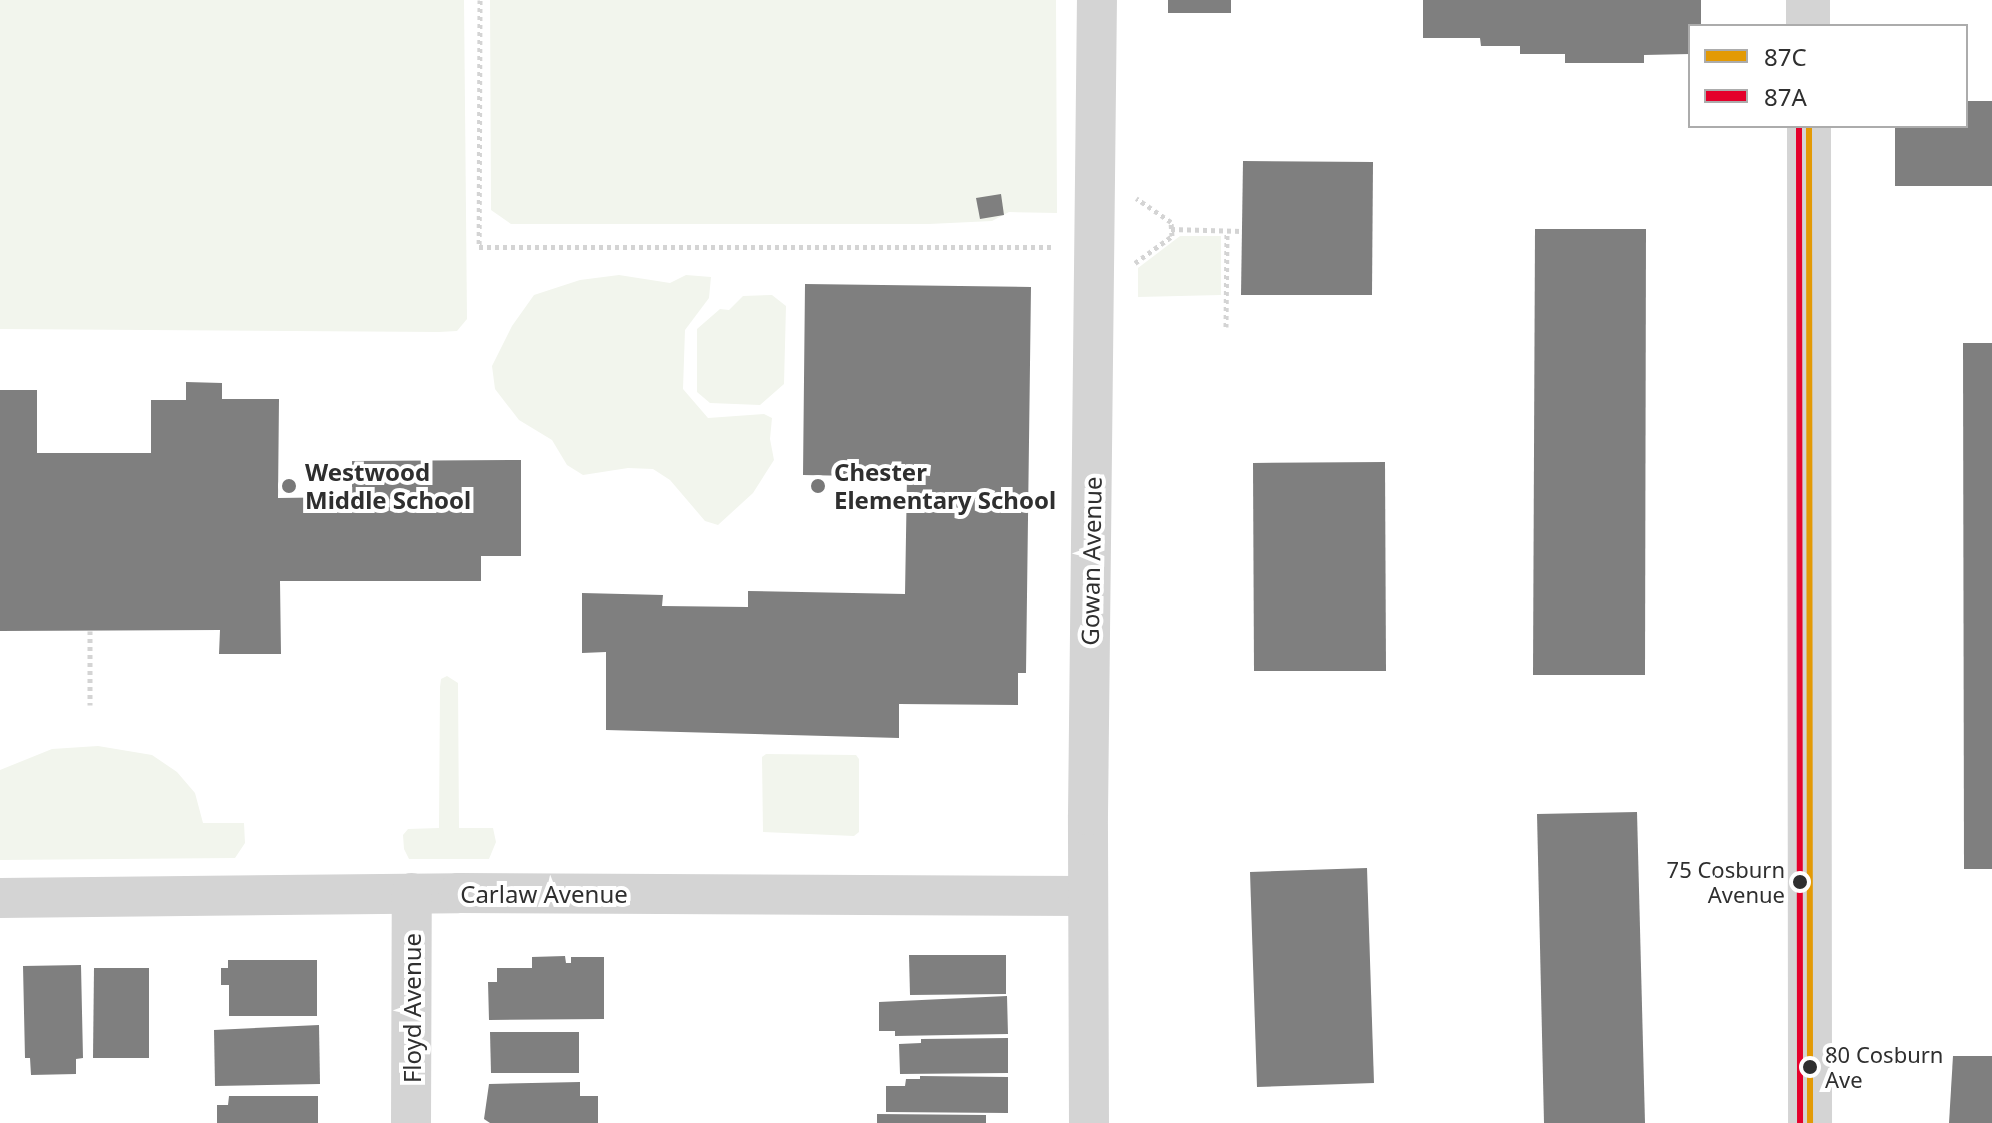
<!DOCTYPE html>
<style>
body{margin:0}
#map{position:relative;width:1992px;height:1123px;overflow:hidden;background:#fff;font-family:"Noto Sans",sans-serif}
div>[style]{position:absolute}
.green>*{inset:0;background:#f2f5ed}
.building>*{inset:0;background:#7f7f7f}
.path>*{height:5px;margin-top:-2.5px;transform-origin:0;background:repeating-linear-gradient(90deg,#d4d4d4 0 4px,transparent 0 8px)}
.minor>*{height:40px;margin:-20px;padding:0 20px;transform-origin:20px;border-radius:20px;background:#d4d4d4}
.tertiary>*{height:44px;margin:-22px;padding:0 22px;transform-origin:22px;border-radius:22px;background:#d4d4d4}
.bus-1>*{height:6px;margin:-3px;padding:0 3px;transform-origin:3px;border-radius:3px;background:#e39a05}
.bus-2>*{height:6px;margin:-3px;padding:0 3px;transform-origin:3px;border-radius:3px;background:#e4002b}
.dots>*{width:22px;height:22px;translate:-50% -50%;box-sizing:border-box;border:4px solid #fff;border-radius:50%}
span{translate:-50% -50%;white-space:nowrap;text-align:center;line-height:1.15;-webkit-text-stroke:8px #fff;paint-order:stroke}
.bus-label{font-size:22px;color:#2f2f2f}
.right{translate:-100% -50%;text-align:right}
.left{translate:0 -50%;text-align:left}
.poi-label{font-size:24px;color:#2f2f2f;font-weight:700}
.street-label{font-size:24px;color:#2f2f2f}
.legend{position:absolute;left:1688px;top:24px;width:280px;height:104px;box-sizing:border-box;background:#fff;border:2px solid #acacac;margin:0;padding:10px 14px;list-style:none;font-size:24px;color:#2f2f2f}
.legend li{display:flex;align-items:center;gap:16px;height:40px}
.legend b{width:40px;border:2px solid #acacac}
</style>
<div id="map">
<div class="green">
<i style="clip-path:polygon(0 0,464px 0,467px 319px,457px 331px,439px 332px,0 329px)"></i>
<i style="clip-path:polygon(490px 0,1056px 0,1057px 213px,1009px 212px,992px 221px,929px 224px,511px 224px,491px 210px)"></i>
<i style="clip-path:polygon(1180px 236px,1221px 236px,1221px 295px,1138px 297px,1138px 268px)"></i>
<i style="clip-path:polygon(619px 275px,670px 283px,686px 275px,711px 277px,709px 298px,685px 330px,683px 389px,708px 418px,764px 414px,772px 418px,770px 439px,774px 460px,753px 493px,718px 525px,705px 521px,670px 480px,653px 469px,628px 468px,583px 475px,567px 465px,552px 440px,519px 420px,495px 389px,492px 366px,512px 326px,534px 295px,580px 280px)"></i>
<i style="clip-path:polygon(772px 295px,786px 306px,784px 384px,760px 405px,710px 403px,697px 392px,697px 329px,720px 309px,729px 310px,743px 296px)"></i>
<i style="clip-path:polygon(447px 676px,458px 683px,459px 828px,493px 828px,496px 842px,489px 859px,409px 859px,404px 849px,403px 835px,408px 829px,439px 828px,440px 687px,441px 679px)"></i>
<i style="clip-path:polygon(98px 746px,152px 755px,177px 772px,195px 793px,203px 823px,244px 823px,245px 843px,235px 858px,0 860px,0 770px,52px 749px)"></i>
<i style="clip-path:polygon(766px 754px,856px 755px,859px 759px,859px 832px,854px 836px,763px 832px,762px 757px)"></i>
</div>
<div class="building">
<i style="clip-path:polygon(1168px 0,1231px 0,1231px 13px,1168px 13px)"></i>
<i style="clip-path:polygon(1423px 0,1701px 0,1701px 26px,1690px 26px,1690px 54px,1644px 55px,1644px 63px,1565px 63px,1565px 54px,1520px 54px,1520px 46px,1481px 46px,1480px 38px,1423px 38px)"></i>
<i style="clip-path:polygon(1966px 101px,1992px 101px,1992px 186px,1895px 186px,1895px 126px,1966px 126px)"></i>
<i style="clip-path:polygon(1243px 161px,1373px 162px,1372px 295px,1241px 295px)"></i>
<i style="clip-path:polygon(1001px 194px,1004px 215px,980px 219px,976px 198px)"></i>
<i style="clip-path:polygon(1535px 229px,1646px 229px,1645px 675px,1533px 675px)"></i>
<i style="clip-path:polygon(805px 284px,1031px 287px,1026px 673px,1018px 673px,1018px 705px,899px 704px,899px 738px,606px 730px,606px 652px,582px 653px,582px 593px,663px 595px,662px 606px,748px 607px,748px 591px,905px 594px,907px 477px,803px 475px)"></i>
<i style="clip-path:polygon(1963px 343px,1992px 343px,1992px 869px,1964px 869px)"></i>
<i style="clip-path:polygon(186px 382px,222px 383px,222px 399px,279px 399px,278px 498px,352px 497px,352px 461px,521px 460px,521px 556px,481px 556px,481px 581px,280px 581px,281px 654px,219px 654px,220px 630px,0 631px,0 390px,37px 390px,37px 453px,151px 453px,151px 400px,186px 400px)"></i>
<i style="clip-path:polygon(1385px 462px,1386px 671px,1254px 671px,1253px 463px)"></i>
<i style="clip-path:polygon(1637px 812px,1645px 1123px,1544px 1123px,1537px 814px)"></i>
<i style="clip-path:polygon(1367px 868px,1374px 1083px,1257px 1087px,1250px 872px)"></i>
<i style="clip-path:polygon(909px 955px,1006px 955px,1006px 994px,910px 995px)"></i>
<i style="clip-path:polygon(565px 956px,566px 963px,571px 963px,571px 957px,604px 957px,604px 1019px,489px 1020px,488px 982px,497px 982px,497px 968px,532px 968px,532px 957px)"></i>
<i style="clip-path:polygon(228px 960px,317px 960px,317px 1016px,229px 1016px,229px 985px,221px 985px,221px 968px,228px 968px)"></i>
<i style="clip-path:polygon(81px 965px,83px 1058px,76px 1059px,76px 1074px,31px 1075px,30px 1058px,25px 1058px,23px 966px)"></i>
<i style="clip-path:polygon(94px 968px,149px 968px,149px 1058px,93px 1058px)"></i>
<i style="clip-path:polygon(1007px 996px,1008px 1034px,895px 1036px,895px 1031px,879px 1031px,879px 1002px)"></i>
<i style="clip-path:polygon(319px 1025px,320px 1084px,215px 1086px,214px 1030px)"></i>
<i style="clip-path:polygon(490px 1032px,579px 1032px,579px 1073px,491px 1073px)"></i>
<i style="clip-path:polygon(1008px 1038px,1008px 1073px,900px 1074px,899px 1044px,921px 1043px,921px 1039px)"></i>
<i style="clip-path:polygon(1953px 1056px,1992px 1056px,1992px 1123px,1949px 1123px)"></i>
<i style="clip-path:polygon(920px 1076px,1008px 1077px,1008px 1113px,886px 1112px,886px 1086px,905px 1086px,906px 1079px,920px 1079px)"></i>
<i style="clip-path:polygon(580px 1082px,580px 1096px,598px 1096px,598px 1123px,490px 1123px,484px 1119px,489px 1084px)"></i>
<i style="clip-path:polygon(229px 1096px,318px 1096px,318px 1123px,217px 1123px,217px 1105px,228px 1105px)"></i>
<i style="clip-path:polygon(877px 1114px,986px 1115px,986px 1123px,877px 1123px)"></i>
</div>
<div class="path">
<i style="left:480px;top:0;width:247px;rotate:90.2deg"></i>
<i style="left:479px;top:247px;width:575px"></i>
<i style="left:1171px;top:229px;width:71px;rotate:1.6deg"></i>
<i style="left:1135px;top:263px;width:46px;rotate:-36.1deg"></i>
<i style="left:1172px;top:236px;width:14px;rotate:-94deg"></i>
<i style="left:1171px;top:222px;width:42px;rotate:-145.6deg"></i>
<i style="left:1226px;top:327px;width:96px;rotate:-89.4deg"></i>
<i style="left:90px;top:631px;width:74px;rotate:90deg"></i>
</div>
<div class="minor">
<i style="left:0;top:898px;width:458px;rotate:-0.6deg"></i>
<i style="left:458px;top:893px;width:630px;rotate:0.27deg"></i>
<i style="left:411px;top:1123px;width:230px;rotate:-89.8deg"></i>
<i style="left:1089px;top:1123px;width:308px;rotate:-90.2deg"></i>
<i style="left:1088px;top:815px;width:815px;rotate:-89.37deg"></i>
</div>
<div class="tertiary">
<i style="left:1808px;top:0;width:26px;rotate:90deg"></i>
<i style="left:1809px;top:126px;width:997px;rotate:89.94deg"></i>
</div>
<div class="bus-1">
<i style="left:1809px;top:126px;width:997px;rotate:89.94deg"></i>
</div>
<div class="bus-2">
<i style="left:1799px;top:126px;width:997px;rotate:89.94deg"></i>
</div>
<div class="dots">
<i style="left:289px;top:486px;background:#787878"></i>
<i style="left:818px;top:486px;background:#787878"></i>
<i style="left:1800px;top:882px;background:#2f2f2f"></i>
<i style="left:1810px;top:1067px;background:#2f2f2f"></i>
</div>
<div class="bus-label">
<span class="right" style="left:1785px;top:882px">75 Cosburn<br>Avenue</span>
<span class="left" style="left:1825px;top:1067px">80 Cosburn<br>Ave</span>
</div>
<div class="poi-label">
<span class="left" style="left:305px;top:486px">Westwood<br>Middle School</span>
<span class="left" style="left:834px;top:486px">Chester<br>Elementary School</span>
</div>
<div class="street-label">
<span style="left:1091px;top:561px;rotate:-89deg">Gowan Avenue</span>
<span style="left:544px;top:894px">Carlaw Avenue</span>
<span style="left:412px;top:1008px;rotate:-90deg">Floyd Avenue</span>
</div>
<ul class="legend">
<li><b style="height:10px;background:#e39a05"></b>87C</li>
<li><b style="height:10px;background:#e4002b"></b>87A</li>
</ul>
</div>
